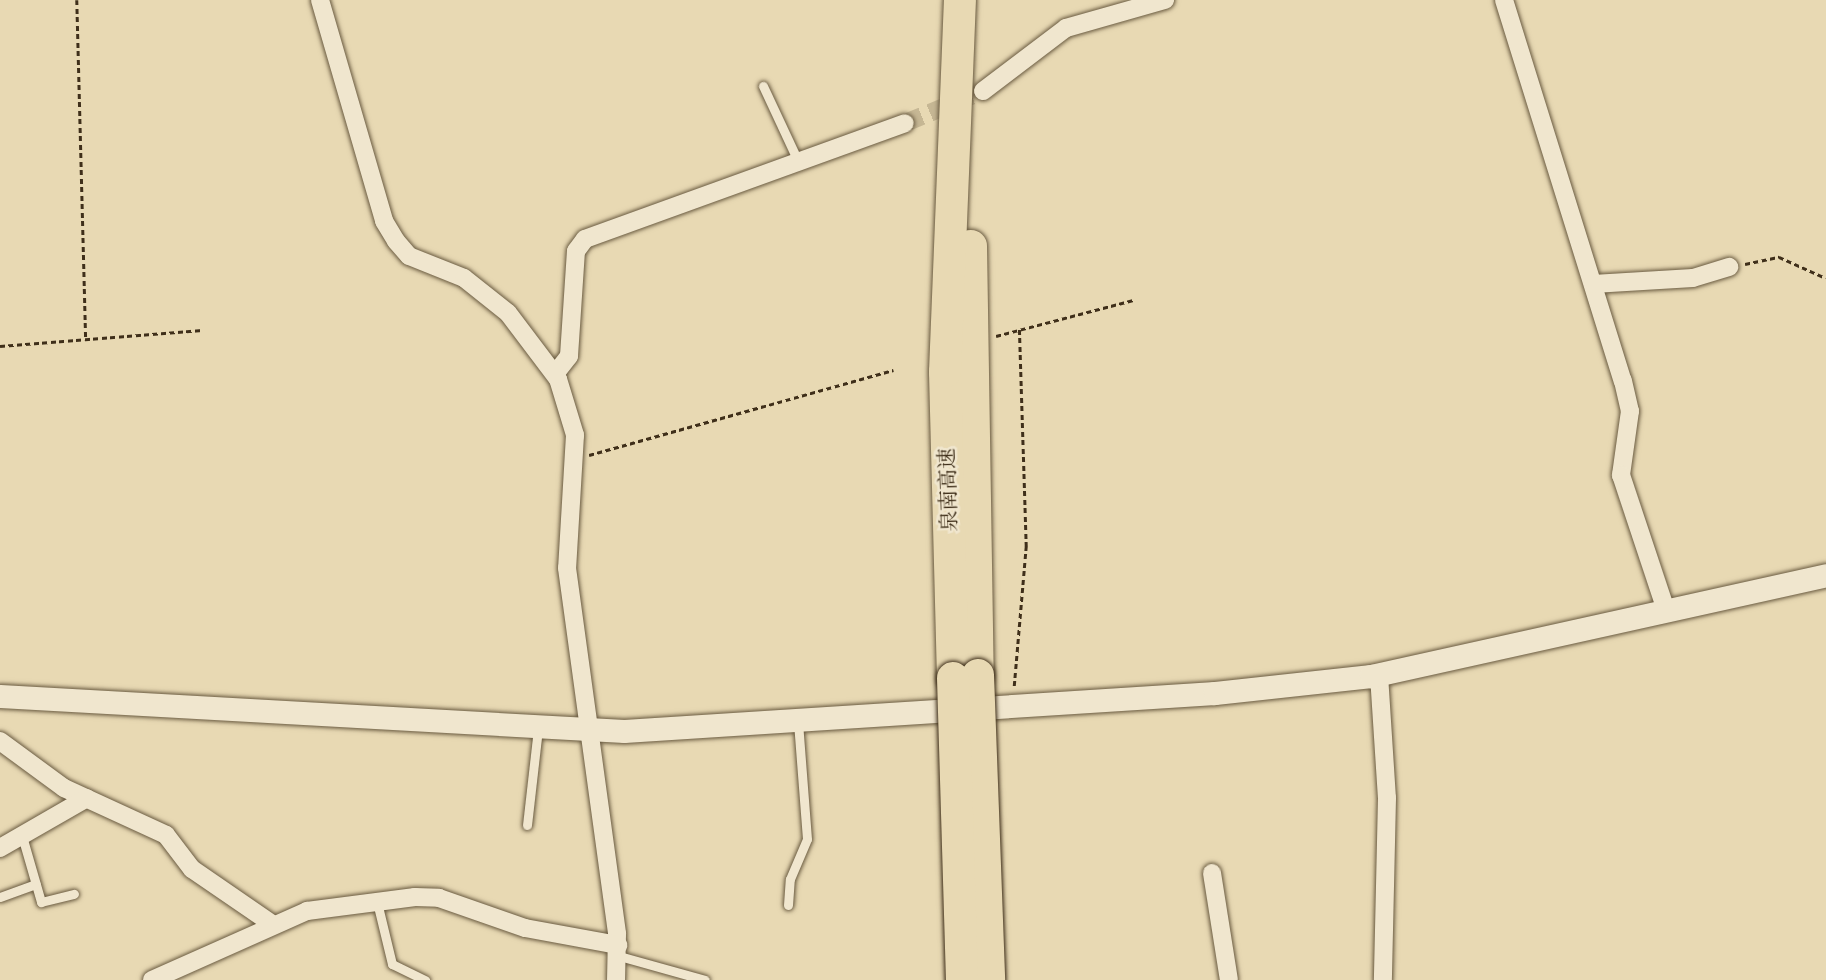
<!DOCTYPE html>
<meta charset="utf-8">
<style>
body{margin:0}
#map{position:relative;width:1826px;height:980px;overflow:hidden;background:#e8d9b3;font-family:"Libre Caslon Text","Noto Serif SC",serif}
div>[style]{position:absolute}
.minor-tunnel>*{height:18px;margin-top:-9px;transform-origin:0;background:repeating-linear-gradient(90deg,#c6b794 0 18px,transparent 0 27px)}
.path>*{height:2.5px;margin-top:-1.25px;transform-origin:0;background:repeating-linear-gradient(90deg,#3f2f1a 0 5px,transparent 0 8.5px)}
.roads{filter:drop-shadow(0 0 2px #695a40) drop-shadow(0 0 2px #695a40)}
.service>*{height:9px;margin:-4.5px;padding:0 4.5px;transform-origin:4.5px;border-radius:4.5px;background:#f0e6ce}
.minor>*{height:18px;margin:-9px;padding:0 9px;transform-origin:9px;border-radius:9px;background:#f0e6ce}
.tertiary>*{height:23px;margin:-11.5px;padding:0 11.5px;transform-origin:11.5px;border-radius:11.5px;background:#f0e6ce}
.motorway>*{height:32px;margin:-16px;padding:0 16px;transform-origin:16px;border-radius:16px;background:#e8d9b3}
.bridges{filter:drop-shadow(0 0 2px #3f2f1a) drop-shadow(0 0 2px #3f2f1a)}
.motorway-bridge>*{height:32px;margin:-16px;padding:0 16px;transform-origin:16px;border-radius:16px;background:#e8d9b3}
span{translate:-50% -50%;white-space:nowrap;text-align:center;line-height:1.15;-webkit-text-stroke:5px #f0e6ce;paint-order:stroke}
.street-label{font-size:21px;color:#3f2f1a}
</style>
<div id="map">
<div class="minor-tunnel">
<i style="left:905px;top:123px;width:84px;rotate:-22.3deg"></i>
</div>
<div class="path">
<i style="left:77px;top:0;width:340px;rotate:88.5deg"></i>
<i style="left:1745px;top:264px;width:35px;rotate:-12deg"></i>
<i style="left:1779px;top:257px;width:51px;rotate:24.1deg"></i>
<i style="left:996px;top:336px;width:142px;rotate:-14.7deg"></i>
<i style="left:0;top:346px;width:203px;rotate:-4.5deg"></i>
<i style="left:589px;top:455px;width:316px;rotate:-15.6deg"></i>
<i style="left:1014px;top:686px;width:140px;rotate:-85.1deg"></i>
<i style="left:1026px;top:547px;width:218px;rotate:-91.8deg"></i>
</div>
<div class="roads">
<div class="service">
<i style="left:763px;top:86px;width:81px;rotate:65deg"></i>
<i style="left:527px;top:825px;width:98px;rotate:-83.5deg"></i>
<i style="left:22px;top:836px;width:69px;rotate:73.9deg"></i>
<i style="left:41px;top:902px;width:34px;rotate:-14deg"></i>
<i style="left:0;top:897px;width:38px;rotate:-20deg"></i>
<i style="left:377px;top:902px;width:64px;rotate:76.4deg"></i>
<i style="left:392px;top:964px;width:37px;rotate:26deg"></i>
<i style="left:788px;top:905px;width:26px;rotate:-86deg"></i>
<i style="left:790px;top:879px;width:43px;rotate:-67deg"></i>
<i style="left:807px;top:839px;width:117px;rotate:-94.4deg"></i>
<i style="left:619px;top:956px;width:89px;rotate:15.6deg"></i>
</div>
<div class="minor">
<i style="left:320px;top:0;width:230px;rotate:73.8deg"></i>
<i style="left:384px;top:221px;width:23px;rotate:59deg"></i>
<i style="left:396px;top:241px;width:20px;rotate:49deg"></i>
<i style="left:409px;top:256px;width:59px;rotate:21.8deg"></i>
<i style="left:464px;top:278px;width:56px;rotate:38.5deg"></i>
<i style="left:508px;top:313px;width:83px;rotate:52.9deg"></i>
<i style="left:558px;top:379px;width:59px;rotate:73.1deg"></i>
<i style="left:575px;top:435px;width:133px;rotate:93.4deg"></i>
<i style="left:567px;top:568px;width:369px;rotate:82.2deg"></i>
<i style="left:617px;top:934px;width:46px;rotate:91.2deg"></i>
<i style="left:1504px;top:0;width:399px;rotate:72.7deg"></i>
<i style="left:1623px;top:381px;width:31px;rotate:77deg"></i>
<i style="left:1630px;top:411px;width:65px;rotate:98deg"></i>
<i style="left:1621px;top:475px;width:145px;rotate:71.6deg"></i>
<i style="left:983px;top:91px;width:104px;rotate:-37.2deg"></i>
<i style="left:1066px;top:28px;width:103px;rotate:-15.8deg"></i>
<i style="left:1593px;top:284px;width:100px;rotate:-3.4deg"></i>
<i style="left:1693px;top:278px;width:38px;rotate:-17deg"></i>
<i style="left:555px;top:374px;width:23px;rotate:-52deg"></i>
<i style="left:569px;top:356px;width:105px;rotate:-86.2deg"></i>
<i style="left:576px;top:251px;width:15px;rotate:-53deg"></i>
<i style="left:585px;top:239px;width:340px;rotate:-19.9deg"></i>
<i style="left:1379px;top:675px;width:123px;rotate:86.3deg"></i>
<i style="left:1387px;top:798px;width:182px;rotate:91.3deg"></i>
<i style="left:0;top:741px;width:79px;rotate:36.3deg"></i>
<i style="left:64px;top:788px;width:112px;rotate:24.7deg"></i>
<i style="left:166px;top:835px;width:43px;rotate:52.6deg"></i>
<i style="left:192px;top:869px;width:97px;rotate:34.5deg"></i>
<i style="left:0;top:848px;width:100px;rotate:-29.9deg"></i>
<i style="left:1212px;top:873px;width:108px;rotate:81deg"></i>
<i style="left:152px;top:980px;width:170px;rotate:-24deg"></i>
<i style="left:307px;top:911px;width:109px;rotate:-7.4deg"></i>
<i style="left:415px;top:897px;width:24px;rotate:2deg"></i>
<i style="left:439px;top:898px;width:91px;rotate:19.2deg"></i>
<i style="left:525px;top:928px;width:95px;rotate:10.4deg"></i>
</div>
<div class="tertiary">
<i style="left:0;top:696px;width:625px;rotate:3.21deg"></i>
<i style="left:624px;top:731px;width:592px;rotate:-3.68deg"></i>
<i style="left:1215px;top:693px;width:157px;rotate:-6.2deg"></i>
<i style="left:1371px;top:676px;width:466px;rotate:-12.5deg"></i>
</div>
<div class="motorway">
<i style="left:971px;top:246px;width:429px;rotate:89.1deg"></i>
<i style="left:953px;top:678px;width:306px;rotate:-91.5deg"></i>
<i style="left:945px;top:372px;width:372px;rotate:-87.7deg"></i>
</div>
</div>
<div class="bridges">
<div class="motorway-bridge">
<i style="left:978px;top:675px;width:305px;rotate:87.9deg"></i>
<i style="left:953px;top:678px;width:302px;rotate:88.3deg"></i>
</div>
</div>
<div class="street-label">
<span style="left:948px;top:490px;rotate:-92deg">泉南高速</span>
</div>
</div>
